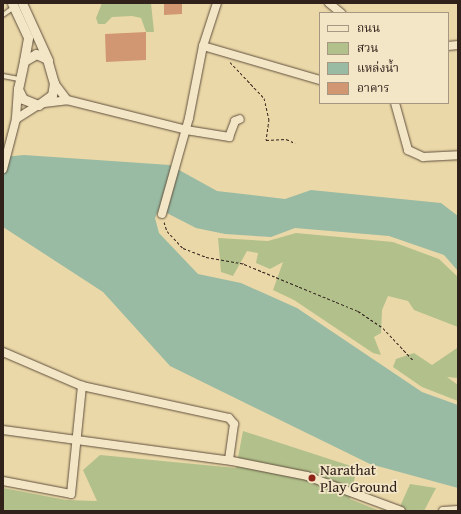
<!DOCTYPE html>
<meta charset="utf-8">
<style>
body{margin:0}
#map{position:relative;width:461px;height:514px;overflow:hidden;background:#ebd8a8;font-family:"Gentium Book Plus","Noto Serif Thai",serif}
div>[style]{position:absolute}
.green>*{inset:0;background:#b2c08b}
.water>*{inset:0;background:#99bba3}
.building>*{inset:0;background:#d19773}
.path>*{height:1px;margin-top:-0.5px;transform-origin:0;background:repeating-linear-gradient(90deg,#31211b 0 3px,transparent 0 5px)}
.roads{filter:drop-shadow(0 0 1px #604f3e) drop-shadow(0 0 1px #604f3e)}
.service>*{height:4px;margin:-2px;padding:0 2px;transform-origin:2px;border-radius:2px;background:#f2e6c6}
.minor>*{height:8px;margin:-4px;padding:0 4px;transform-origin:4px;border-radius:4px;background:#f2e6c6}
.tertiary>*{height:9px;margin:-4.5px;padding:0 4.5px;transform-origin:4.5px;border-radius:4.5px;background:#f2e6c6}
.dots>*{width:11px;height:11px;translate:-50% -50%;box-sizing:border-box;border:2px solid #f2e6c6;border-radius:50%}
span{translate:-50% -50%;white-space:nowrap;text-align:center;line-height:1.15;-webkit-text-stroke:3.5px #f2e6c6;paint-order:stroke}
.poi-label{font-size:15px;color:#31211b}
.left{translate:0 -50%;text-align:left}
.frame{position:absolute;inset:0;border:4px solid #31211b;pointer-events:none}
.legend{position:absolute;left:319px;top:12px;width:130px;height:92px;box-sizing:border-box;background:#f2e6c6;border:1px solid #a59782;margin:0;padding:5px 7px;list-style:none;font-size:12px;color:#31211b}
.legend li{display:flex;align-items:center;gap:8px;height:20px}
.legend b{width:20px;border:1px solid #a59782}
</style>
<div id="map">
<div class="green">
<i style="clip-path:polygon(102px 3px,151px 3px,154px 32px,146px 32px,141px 18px,132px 16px,112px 17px,105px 24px,98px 24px,96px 18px)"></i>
<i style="clip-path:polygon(296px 233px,393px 242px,439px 259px,458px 277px,458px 327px,414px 310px,408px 301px,388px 296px,382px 310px,381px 333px,374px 337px,381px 355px,373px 353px,294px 300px,273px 290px,283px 262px,270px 269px,256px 263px,258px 253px,247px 251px,233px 276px,221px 272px,218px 238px,268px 241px)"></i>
<i style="clip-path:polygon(458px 330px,458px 378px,447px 377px,458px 385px,458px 401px,422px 387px,393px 367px,396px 359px,414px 353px,432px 365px,457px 348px)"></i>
<i style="clip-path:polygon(243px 431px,357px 468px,350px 499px,380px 511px,3px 511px,3px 488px,66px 500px,97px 501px,83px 470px,100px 455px,236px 468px)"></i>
<i style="clip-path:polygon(410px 484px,436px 488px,424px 511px,398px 511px)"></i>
</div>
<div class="water">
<i style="clip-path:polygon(24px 155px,170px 165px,217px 191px,285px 199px,311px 190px,441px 203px,458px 216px,458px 271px,444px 255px,389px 236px,295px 228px,271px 237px,225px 234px,196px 228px,159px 209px,155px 218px,159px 233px,198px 274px,241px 283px,297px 308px,422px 392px,458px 405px,458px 488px,370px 464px,170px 366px,103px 292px,3px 227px,3px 157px)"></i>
</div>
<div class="building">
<i style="clip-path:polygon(164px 3px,182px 3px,182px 14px,164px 15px)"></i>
<i style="clip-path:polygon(146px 32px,146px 60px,106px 62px,105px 34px)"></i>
</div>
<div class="path">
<i style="left:230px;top:62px;width:50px;rotate:46.6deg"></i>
<i style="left:264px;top:98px;width:22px;rotate:77deg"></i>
<i style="left:269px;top:119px;width:21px;rotate:98deg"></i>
<i style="left:266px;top:140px;width:20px;rotate:-3deg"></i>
<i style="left:286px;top:139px;width:10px;rotate:24deg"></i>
<i style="left:164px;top:222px;width:9px;rotate:72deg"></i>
<i style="left:167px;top:231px;width:23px;rotate:47deg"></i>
<i style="left:183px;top:248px;width:25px;rotate:21deg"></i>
<i style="left:206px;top:257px;width:39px;rotate:10deg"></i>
<i style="left:244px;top:264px;width:123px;rotate:22.4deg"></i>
<i style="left:358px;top:311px;width:30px;rotate:34deg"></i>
<i style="left:383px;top:328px;width:44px;rotate:46.8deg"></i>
</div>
<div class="roads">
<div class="service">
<i style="left:3px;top:15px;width:14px;rotate:-36deg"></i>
<i style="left:3px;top:76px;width:16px;rotate:11deg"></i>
</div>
<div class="minor">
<i style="left:329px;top:3px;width:16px;rotate:40deg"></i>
<i style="left:203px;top:46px;width:122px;rotate:16.2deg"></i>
<i style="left:448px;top:46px;width:10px;rotate:-6deg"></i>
<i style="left:18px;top:89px;width:30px;rotate:94deg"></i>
<i style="left:16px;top:119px;width:26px;rotate:-32deg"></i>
<i style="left:67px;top:100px;width:123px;rotate:14.1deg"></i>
<i style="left:186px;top:130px;width:44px;rotate:9.2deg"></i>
<i style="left:229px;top:137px;width:17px;rotate:-69deg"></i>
<i style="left:235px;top:121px;width:5px;rotate:-22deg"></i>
<i style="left:44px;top:103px;width:23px;rotate:-7deg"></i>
<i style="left:67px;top:100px;width:21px;rotate:-127deg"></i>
<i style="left:395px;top:103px;width:49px;rotate:74.5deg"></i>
<i style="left:408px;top:150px;width:17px;rotate:25deg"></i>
<i style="left:423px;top:157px;width:35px;rotate:-3deg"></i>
<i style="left:3px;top:169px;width:52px;rotate:-75.4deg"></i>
<i style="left:162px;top:214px;width:100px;rotate:-74.3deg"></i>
<i style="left:189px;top:118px;width:73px;rotate:-79deg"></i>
<i style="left:203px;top:46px;width:45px;rotate:-72deg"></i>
<i style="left:3px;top:352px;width:86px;rotate:23.3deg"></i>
<i style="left:82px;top:386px;width:150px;rotate:12.3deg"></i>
<i style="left:229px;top:418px;width:8px;rotate:50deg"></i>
<i style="left:234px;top:424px;width:36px;rotate:98deg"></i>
<i style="left:3px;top:430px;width:231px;rotate:7.7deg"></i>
<i style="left:232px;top:461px;width:76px;rotate:11.3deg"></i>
<i style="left:307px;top:476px;width:100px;rotate:20.4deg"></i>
<i style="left:3px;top:481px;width:69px;rotate:10.8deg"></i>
<i style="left:71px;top:494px;width:109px;rotate:-84.2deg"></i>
<i style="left:443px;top:511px;width:15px;rotate:-4deg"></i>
</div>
<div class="tertiary">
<i style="left:12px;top:3px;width:38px;rotate:65deg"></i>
<i style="left:28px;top:38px;width:23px;rotate:100deg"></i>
<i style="left:22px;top:3px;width:63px;rotate:65.5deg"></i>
<i style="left:36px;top:54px;width:12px;rotate:24deg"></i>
<i style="left:47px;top:59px;width:25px;rotate:74deg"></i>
<i style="left:54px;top:83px;width:12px;rotate:99deg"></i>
<i style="left:52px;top:95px;width:17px;rotate:144deg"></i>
<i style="left:38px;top:105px;width:16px;rotate:-158deg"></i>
<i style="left:23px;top:99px;width:11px;rotate:-117deg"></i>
<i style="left:18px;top:89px;width:29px;rotate:-78deg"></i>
<i style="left:24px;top:61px;width:14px;rotate:-30deg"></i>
</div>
</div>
<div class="dots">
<i style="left:312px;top:478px;background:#8f2418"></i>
</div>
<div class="poi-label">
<span class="left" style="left:320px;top:478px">Narathat<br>Play Ground</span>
</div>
<div class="frame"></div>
<ul class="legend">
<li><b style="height:5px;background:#f2e6c6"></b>ถนน</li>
<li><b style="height:11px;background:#b2c08b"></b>สวน</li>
<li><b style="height:11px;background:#99bba3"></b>แหล่งน้ำ</li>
<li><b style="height:11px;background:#d19773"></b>อาคาร</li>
</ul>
</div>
